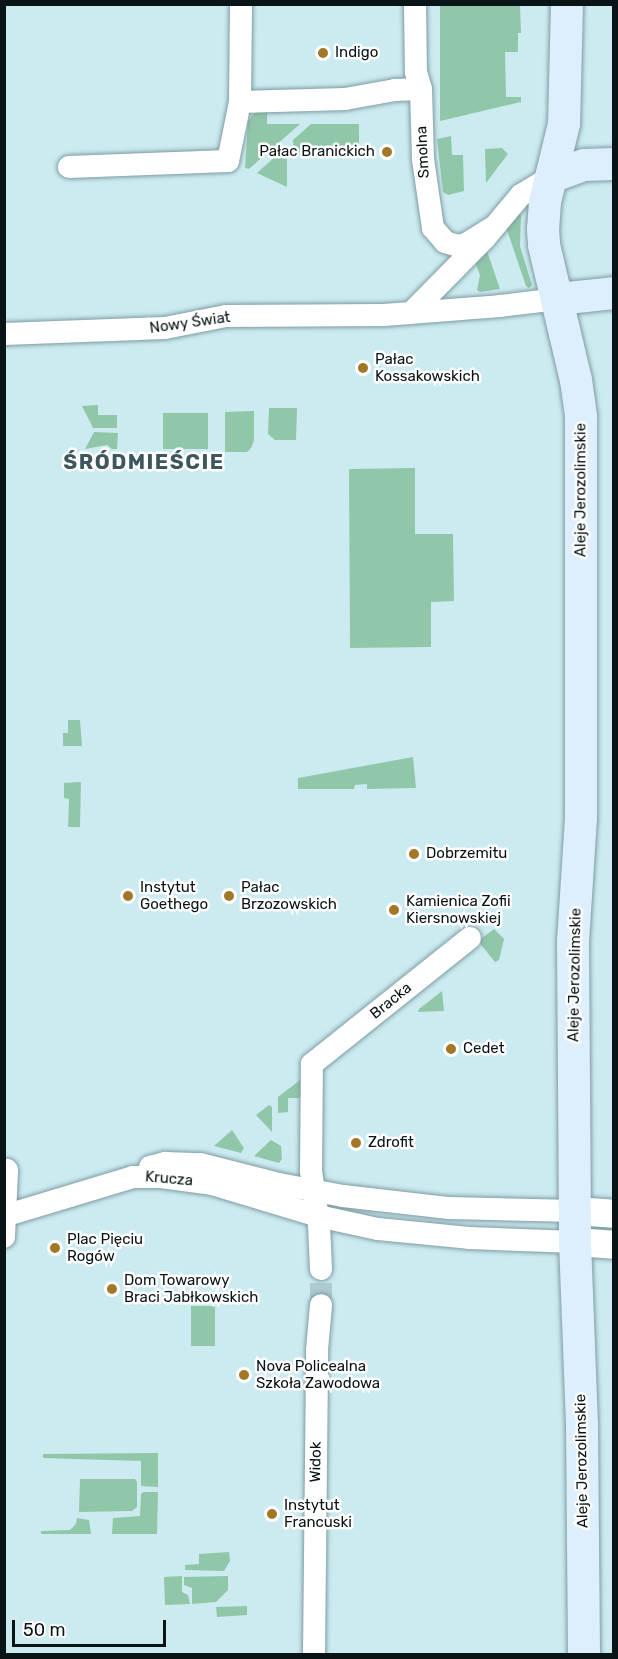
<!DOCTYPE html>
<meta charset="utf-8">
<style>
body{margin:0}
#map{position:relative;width:618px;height:1659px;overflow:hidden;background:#ccebf1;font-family:Rubik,sans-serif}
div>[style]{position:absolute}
.green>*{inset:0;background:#90c7a8}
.minor-tunnel>*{height:22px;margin-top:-11px;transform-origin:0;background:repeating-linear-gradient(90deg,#afcbd0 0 22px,transparent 0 33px)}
.roads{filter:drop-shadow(0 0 2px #7f9ca2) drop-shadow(0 0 2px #7f9ca2)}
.minor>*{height:22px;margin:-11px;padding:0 11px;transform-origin:11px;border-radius:11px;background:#fff}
.tertiary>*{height:28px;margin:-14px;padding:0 14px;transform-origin:14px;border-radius:14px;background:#fff}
.secondary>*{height:32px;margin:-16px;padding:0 16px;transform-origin:16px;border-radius:16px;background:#ddeffc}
.dots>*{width:16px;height:16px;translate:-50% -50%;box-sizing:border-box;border:3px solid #fff;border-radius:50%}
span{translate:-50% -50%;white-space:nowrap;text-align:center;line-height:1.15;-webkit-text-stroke:5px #fff;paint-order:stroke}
.poi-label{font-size:15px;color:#091416}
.left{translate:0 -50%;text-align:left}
.right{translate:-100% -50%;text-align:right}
.street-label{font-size:15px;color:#091416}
.district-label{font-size:21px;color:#3d575d;font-weight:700;letter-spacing:1.5px}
.frame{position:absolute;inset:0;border:6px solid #091416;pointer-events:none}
.scale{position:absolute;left:12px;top:1620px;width:154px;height:27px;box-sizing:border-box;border:3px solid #091416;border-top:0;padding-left:8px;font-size:18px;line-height:21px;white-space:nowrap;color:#091416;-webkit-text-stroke:4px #fff;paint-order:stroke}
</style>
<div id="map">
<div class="green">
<i style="clip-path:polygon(440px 5px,520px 5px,521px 33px,518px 33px,518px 52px,505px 52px,506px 97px,521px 97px,521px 102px,440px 121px)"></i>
<i style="clip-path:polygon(267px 109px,267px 124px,300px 124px,249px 169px,245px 168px,248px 121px,256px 111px)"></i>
<i style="clip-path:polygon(311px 124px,359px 124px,359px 148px,345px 149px,340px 153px,294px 155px,293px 140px)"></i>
<i style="clip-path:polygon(451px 136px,452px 155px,463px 155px,464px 191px,448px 195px,443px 192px,437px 139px)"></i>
<i style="clip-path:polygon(287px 146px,287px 187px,257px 173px)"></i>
<i style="clip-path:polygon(502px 148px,508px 154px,486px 183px,485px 149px)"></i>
<i style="clip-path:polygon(518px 212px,521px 215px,520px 246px,532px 285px,529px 288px,526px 286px,505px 224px)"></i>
<i style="clip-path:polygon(486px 248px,500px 289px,480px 292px,477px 290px,480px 275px,475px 262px)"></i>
<i style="clip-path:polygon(98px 405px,98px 415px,117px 415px,117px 428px,93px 428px,82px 406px)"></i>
<i style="clip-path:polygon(269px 408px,297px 408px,296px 440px,275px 440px,268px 434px)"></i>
<i style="clip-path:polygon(254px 411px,254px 441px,251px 448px,247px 452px,225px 452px,225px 412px)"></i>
<i style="clip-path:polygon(163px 413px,208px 413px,208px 449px,163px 449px)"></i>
<i style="clip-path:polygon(94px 432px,118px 433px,117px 449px,112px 449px,107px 445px,85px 449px)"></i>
<i style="clip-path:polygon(415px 468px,415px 534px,453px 534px,454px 601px,431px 602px,431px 647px,350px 648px,349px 469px)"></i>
<i style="clip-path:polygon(68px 720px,80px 720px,82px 746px,63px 746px,63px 733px,68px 733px)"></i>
<i style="clip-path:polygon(413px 757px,416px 788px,367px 789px,367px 784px,355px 785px,354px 789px,298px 789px,298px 778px)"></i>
<i style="clip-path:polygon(81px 782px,80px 827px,68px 827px,69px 799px,64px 798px,64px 783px)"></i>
<i style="clip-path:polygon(494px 929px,504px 939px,499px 960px,495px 962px,478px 941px)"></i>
<i style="clip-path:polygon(442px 991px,444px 1011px,418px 1012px,419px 1009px)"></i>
<i style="clip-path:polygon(304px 1077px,301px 1098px,288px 1098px,288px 1112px,278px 1113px,278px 1097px)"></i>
<i style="clip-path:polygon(269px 1105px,272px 1107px,272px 1132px,256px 1115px)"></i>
<i style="clip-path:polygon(232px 1130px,244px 1148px,241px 1153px,214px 1146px)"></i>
<i style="clip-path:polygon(271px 1140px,281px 1146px,282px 1159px,279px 1163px,254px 1156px)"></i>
<i style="clip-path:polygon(191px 1306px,215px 1306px,215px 1346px,191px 1346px)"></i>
<i style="clip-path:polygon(158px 1453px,158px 1487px,141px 1486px,141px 1461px,43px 1458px,43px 1454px)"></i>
<i style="clip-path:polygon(80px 1479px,135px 1479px,137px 1482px,137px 1507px,132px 1511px,79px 1512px)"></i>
<i style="clip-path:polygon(143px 1492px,158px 1492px,157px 1534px,112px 1534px,113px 1518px,140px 1516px,141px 1494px)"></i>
<i style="clip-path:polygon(77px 1518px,89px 1520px,91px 1534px,41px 1534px,41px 1531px,70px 1530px,76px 1524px)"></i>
<i style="clip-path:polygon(229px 1552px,230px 1561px,224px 1571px,185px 1570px,185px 1565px,199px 1564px,199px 1554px)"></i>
<i style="clip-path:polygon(182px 1576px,182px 1592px,188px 1595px,190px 1604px,165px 1605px,164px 1577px)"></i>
<i style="clip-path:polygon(228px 1576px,228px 1590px,216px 1602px,192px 1604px,192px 1588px,184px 1585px,184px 1577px)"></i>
<i style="clip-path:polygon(247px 1606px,247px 1615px,217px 1617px,216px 1607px)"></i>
</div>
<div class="minor-tunnel">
<i style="left:321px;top:1305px;width:36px;rotate:-90deg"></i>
</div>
<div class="roads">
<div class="minor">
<i style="left:415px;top:4px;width:68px;rotate:89.2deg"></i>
<i style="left:416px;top:72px;width:18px;rotate:74deg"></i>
<i style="left:421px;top:89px;width:70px;rotate:88.4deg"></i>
<i style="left:423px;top:159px;width:70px;rotate:81.8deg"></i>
<i style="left:433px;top:228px;width:18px;rotate:49deg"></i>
<i style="left:445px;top:242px;width:14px;rotate:17deg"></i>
<i style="left:458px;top:246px;width:8px;rotate:-14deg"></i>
<i style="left:466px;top:244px;width:32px;rotate:-32deg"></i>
<i style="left:240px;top:102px;width:105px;rotate:-1.6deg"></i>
<i style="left:345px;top:99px;width:51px;rotate:-10.2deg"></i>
<i style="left:395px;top:90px;width:26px;rotate:-2deg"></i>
<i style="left:69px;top:167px;width:159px;rotate:-2.2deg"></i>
<i style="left:228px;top:161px;width:60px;rotate:-78.5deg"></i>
<i style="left:240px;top:102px;width:98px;rotate:-89.4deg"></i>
<i style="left:412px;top:312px;width:104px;rotate:-45.4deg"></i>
<i style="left:485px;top:238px;width:56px;rotate:-50.1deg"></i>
<i style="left:521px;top:195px;width:35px;rotate:-31deg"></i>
<i style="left:4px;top:334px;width:161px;rotate:-2.1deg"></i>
<i style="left:165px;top:328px;width:62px;rotate:-11.1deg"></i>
<i style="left:226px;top:316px;width:158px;rotate:-0.4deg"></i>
<i style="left:384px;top:315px;width:116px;rotate:-4.4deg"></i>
<i style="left:500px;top:306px;width:58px;rotate:-6.9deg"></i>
<i style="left:150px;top:1167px;width:16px;rotate:-15deg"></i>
<i style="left:165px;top:1163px;width:35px;rotate:2deg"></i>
<i style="left:200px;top:1164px;width:81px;rotate:14.2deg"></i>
<i style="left:279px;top:1184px;width:65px;rotate:10.6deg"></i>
<i style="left:343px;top:1196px;width:107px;rotate:6.5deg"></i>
<i style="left:449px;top:1208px;width:126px;rotate:1.4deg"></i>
<i style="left:4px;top:1216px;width:135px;rotate:-16.8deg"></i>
<i style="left:133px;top:1177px;width:28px"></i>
<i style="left:161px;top:1177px;width:51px;rotate:7.8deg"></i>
<i style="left:212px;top:1184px;width:111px;rotate:16.8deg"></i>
<i style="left:318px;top:1216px;width:61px;rotate:12.2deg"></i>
<i style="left:378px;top:1229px;width:91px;rotate:5.6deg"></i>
<i style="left:469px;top:1238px;width:106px;rotate:2.2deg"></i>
<i style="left:4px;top:1237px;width:67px;rotate:-87.4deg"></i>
<i style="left:321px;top:1269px;width:44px;rotate:-92.6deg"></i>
<i style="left:319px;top:1225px;width:55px;rotate:-98.4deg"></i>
<i style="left:311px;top:1171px;width:107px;rotate:-89.5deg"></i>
<i style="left:312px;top:1064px;width:202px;rotate:-38.6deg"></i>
<i style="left:314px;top:1654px;width:304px;rotate:-89.4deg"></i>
<i style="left:317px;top:1350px;width:45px;rotate:-84.9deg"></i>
</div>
<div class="tertiary">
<i style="left:575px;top:1211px;width:39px;rotate:4deg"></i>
<i style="left:575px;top:1242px;width:39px;rotate:4deg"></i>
</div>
<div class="secondary">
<i style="left:567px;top:4px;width:120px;rotate:91.4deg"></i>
<i style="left:564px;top:124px;width:80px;rotate:103.7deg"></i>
<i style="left:545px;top:202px;width:27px;rotate:94deg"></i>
<i style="left:543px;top:229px;width:16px;rotate:86deg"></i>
<i style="left:544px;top:245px;width:139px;rotate:76.7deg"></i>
<i style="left:576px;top:380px;width:37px;rotate:82deg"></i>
<i style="left:581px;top:417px;width:401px;rotate:90deg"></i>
<i style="left:581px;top:818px;width:123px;rotate:93.7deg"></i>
<i style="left:573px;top:941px;width:301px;rotate:89.6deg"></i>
<i style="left:575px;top:1242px;width:183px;rotate:87.8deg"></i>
<i style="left:582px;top:1425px;width:229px;rotate:89.5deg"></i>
<i style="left:551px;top:177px;width:35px;rotate:-20deg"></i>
<i style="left:584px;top:165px;width:30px;rotate:-2deg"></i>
<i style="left:558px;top:299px;width:56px;rotate:-6.1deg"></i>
</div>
</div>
<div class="dots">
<i style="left:323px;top:53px;background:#a27827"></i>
<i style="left:387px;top:152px;background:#a27827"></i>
<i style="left:363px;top:368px;background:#a27827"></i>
<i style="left:414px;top:854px;background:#a27827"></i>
<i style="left:128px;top:896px;background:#a27827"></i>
<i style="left:229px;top:896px;background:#a27827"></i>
<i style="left:394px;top:910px;background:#a27827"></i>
<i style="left:451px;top:1049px;background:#a27827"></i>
<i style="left:356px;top:1143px;background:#a27827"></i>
<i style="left:55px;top:1248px;background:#a27827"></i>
<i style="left:112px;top:1289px;background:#a27827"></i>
<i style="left:244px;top:1375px;background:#a27827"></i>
<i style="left:272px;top:1514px;background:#a27827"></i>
</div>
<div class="poi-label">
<span class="left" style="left:335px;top:53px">Indigo</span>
<span class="right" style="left:375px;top:152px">Pałac Branickich</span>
<span class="left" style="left:375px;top:368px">Pałac<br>Kossakowskich</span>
<span class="left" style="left:426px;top:854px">Dobrzemitu</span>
<span class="left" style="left:140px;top:896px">Instytut<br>Goethego</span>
<span class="left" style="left:241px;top:896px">Pałac<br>Brzozowskich</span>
<span class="left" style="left:406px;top:910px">Kamienica Zofii<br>Kiersnowskiej</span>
<span class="left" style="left:463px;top:1049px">Cedet</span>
<span class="left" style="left:368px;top:1143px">Zdrofit</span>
<span class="left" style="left:67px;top:1248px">Plac Pięciu<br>Rogów</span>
<span class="left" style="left:124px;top:1289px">Dom Towarowy<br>Braci Jabłkowskich</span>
<span class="left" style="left:256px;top:1375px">Nova Policealna<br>Szkoła Zawodowa</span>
<span class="left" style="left:284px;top:1514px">Instytut<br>Francuski</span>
</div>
<div class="street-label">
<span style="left:423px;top:152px;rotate:-93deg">Smolna</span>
<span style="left:190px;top:323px;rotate:-8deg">Nowy Świat</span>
<span style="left:581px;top:490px;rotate:-90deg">Aleje Jerozolimskie</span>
<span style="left:575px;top:975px;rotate:-89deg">Aleje Jerozolimskie</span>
<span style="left:391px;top:1001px;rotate:-39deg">Bracka</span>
<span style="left:169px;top:1179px;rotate:5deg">Krucza</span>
<span style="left:582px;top:1461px;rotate:-91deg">Aleje Jerozolimskie</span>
<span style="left:316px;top:1462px;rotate:-89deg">Widok</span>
</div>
<div class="district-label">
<span style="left:144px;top:462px">ŚRÓDMIEŚCIE</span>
</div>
<div class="frame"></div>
<div class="scale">50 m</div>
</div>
